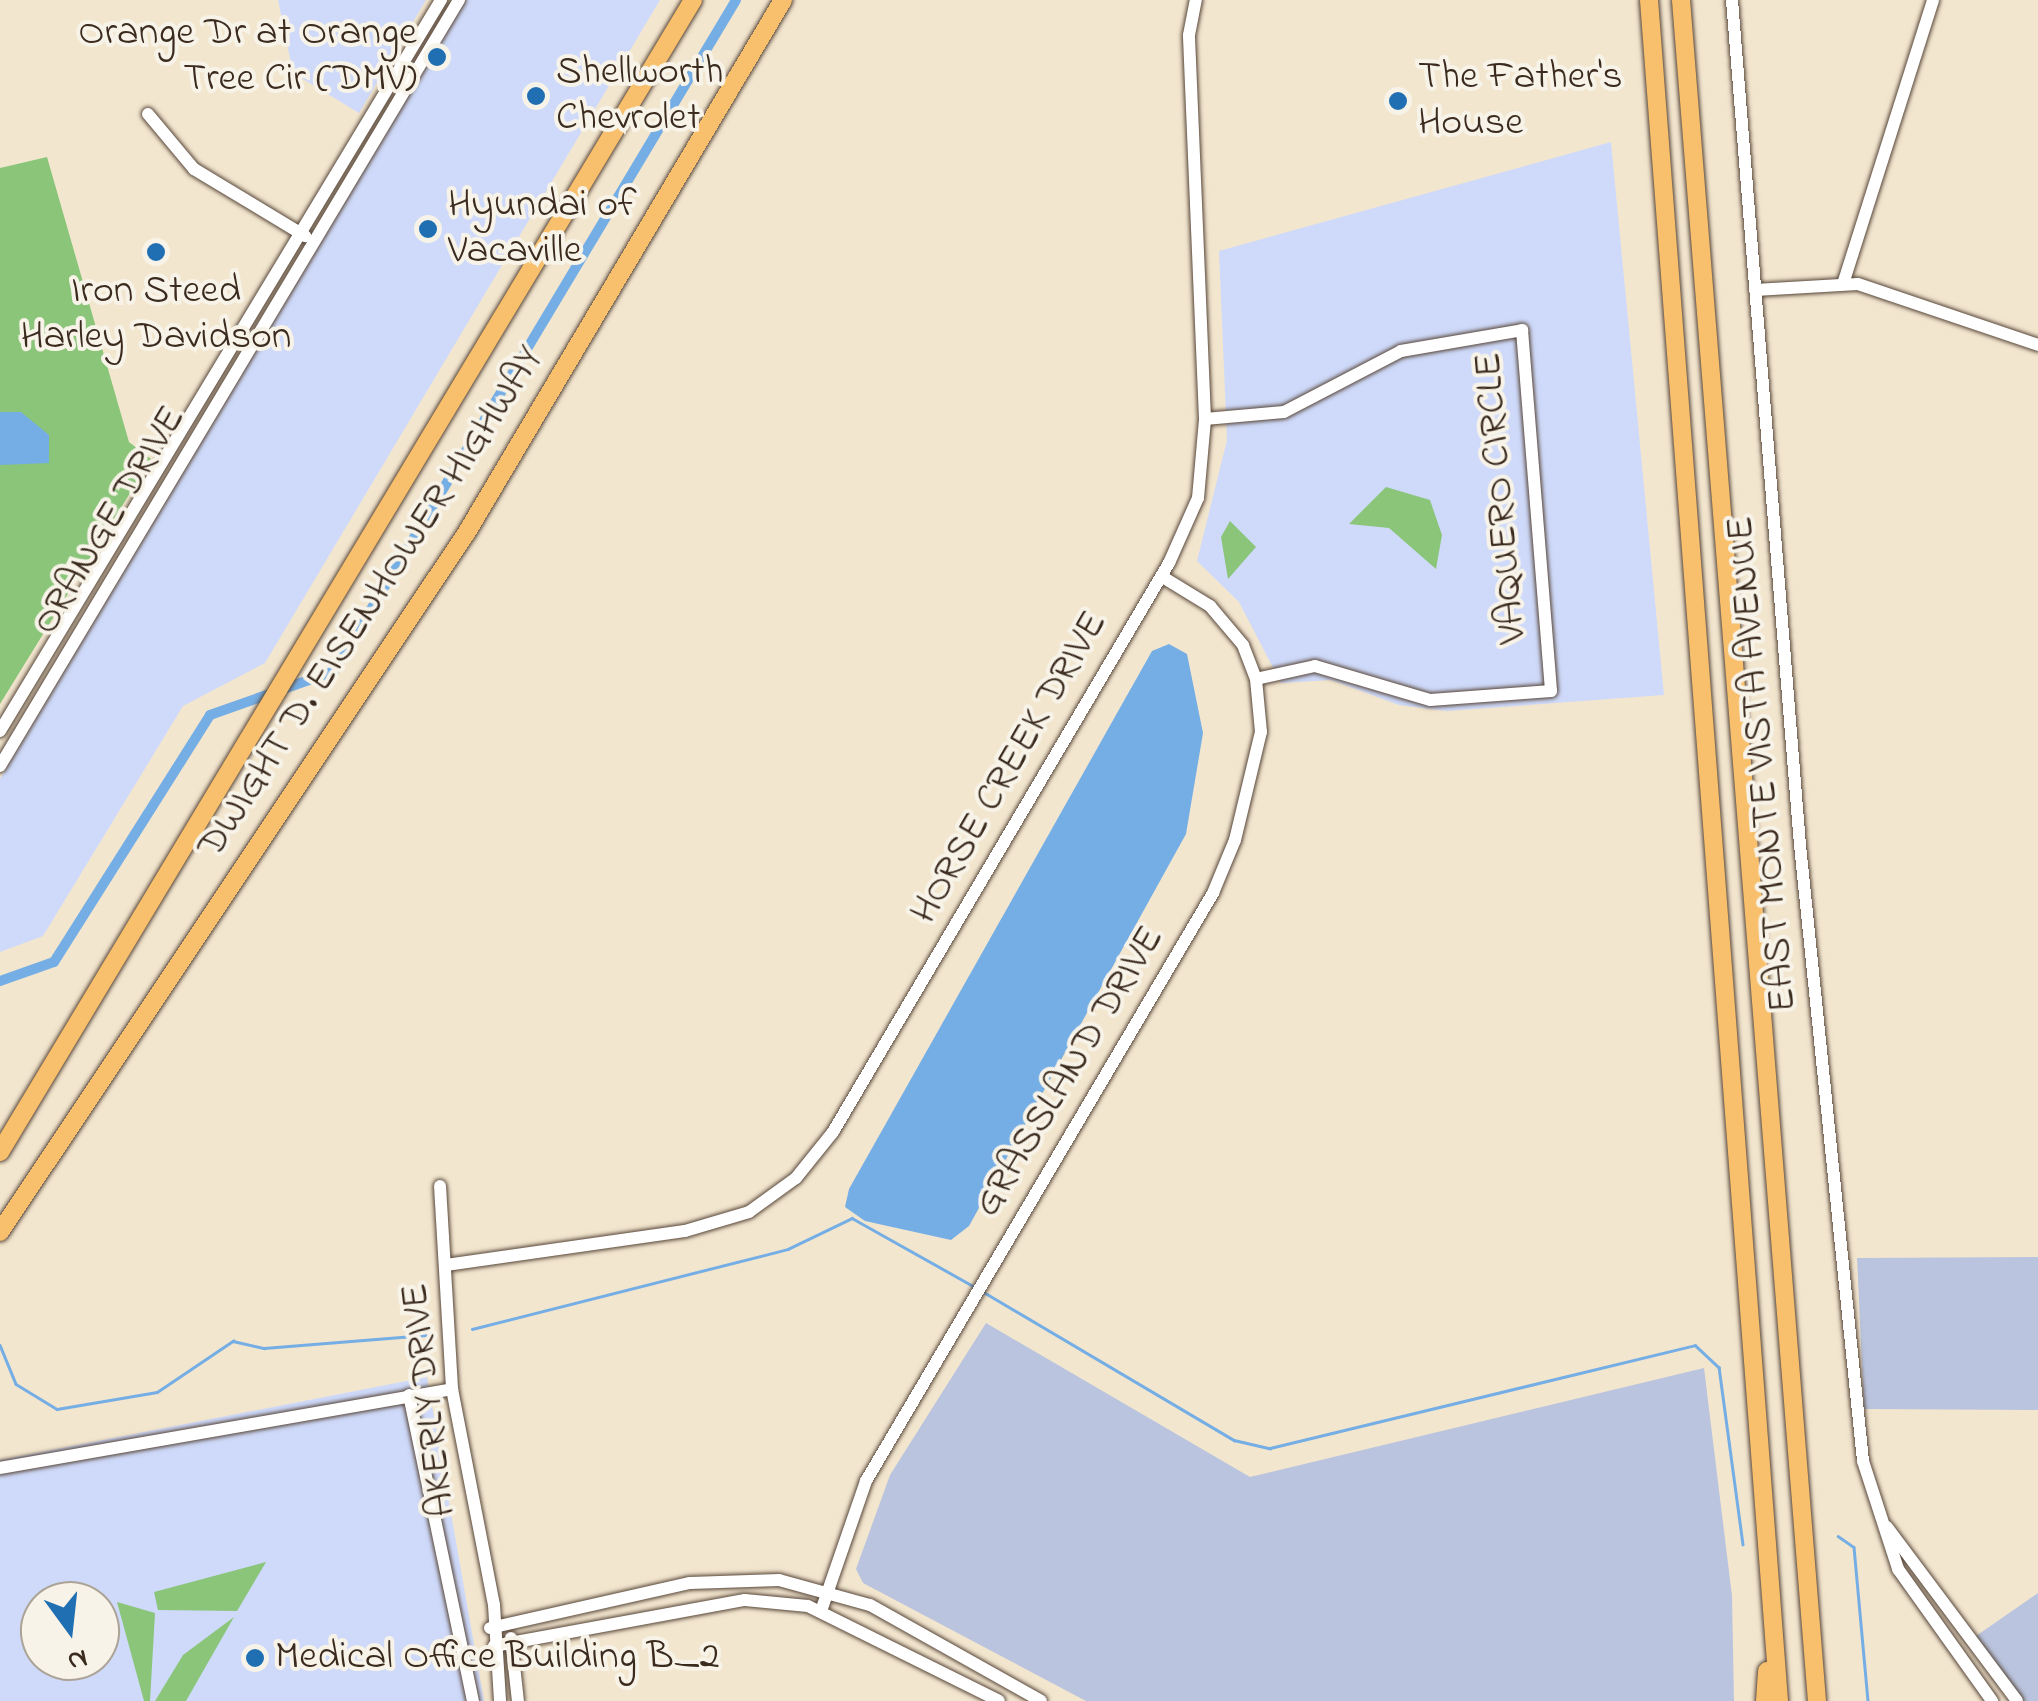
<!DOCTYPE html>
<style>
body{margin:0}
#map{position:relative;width:2038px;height:1701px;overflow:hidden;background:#f3e6cf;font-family:"Indie Flower",sans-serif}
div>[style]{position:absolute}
.built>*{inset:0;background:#cfdafa}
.industrial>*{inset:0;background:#bac4de}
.green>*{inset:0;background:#8ac57a}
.water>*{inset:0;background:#75aee5}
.stream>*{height:2.5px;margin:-1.25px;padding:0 1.25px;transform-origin:1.25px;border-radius:1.25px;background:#75aee5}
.canal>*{height:10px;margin:-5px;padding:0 5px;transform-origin:5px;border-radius:5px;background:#75aee5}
.roads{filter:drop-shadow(0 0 2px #574639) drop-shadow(0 0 2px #574639)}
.minor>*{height:12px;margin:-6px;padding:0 6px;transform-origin:6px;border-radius:6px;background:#fff}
.highway>*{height:18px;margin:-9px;padding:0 9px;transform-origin:9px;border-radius:9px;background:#f8bf6c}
.dots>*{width:28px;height:28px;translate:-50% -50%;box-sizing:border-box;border:5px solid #f7f3e8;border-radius:50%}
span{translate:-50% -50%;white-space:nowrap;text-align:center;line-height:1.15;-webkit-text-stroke:8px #f7f3e8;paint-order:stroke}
.poi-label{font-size:40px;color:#3b2a1e}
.right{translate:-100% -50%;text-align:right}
.left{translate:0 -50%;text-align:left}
.street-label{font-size:40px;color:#3b2a1e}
.north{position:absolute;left:20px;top:1581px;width:100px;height:100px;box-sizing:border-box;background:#f7f3e8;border:2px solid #aca397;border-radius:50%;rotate:165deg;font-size:28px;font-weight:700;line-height:40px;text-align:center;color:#3b2a1e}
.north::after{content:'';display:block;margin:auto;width:35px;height:45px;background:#1f6fb2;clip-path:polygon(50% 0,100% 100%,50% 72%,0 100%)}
</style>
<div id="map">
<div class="built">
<i style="clip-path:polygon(278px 0,426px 0,359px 113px,293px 73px)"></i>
<i style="clip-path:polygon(466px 0,660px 0,265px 663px,183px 706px,43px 936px,0 952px,0 779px)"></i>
<i style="clip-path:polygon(1611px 142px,1664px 695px,1446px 711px,1399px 705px,1331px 680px,1281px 683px,1239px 602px,1197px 561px,1227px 440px,1219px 251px)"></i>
<i style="clip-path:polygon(evenodd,427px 1377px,484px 1701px,0 1701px,0 1460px,427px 1377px,40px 1601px,100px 1601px,100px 1661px,40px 1661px,40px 1601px)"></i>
</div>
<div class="industrial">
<i style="clip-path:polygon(2038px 1257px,2038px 1410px,1864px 1409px,1857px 1258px)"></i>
<i style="clip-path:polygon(986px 1323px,1250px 1477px,1704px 1368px,1732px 1596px,1734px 1701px,1086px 1701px,863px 1583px,856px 1569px,890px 1475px)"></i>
<i style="clip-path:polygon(2038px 1593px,2038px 1701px,2022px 1701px,1976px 1636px)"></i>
</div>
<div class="green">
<i style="clip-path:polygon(47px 157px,129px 442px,151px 459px,0 704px,0 168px)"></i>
<i style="clip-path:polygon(1386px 487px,1430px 500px,1442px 535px,1436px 569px,1389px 528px,1349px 524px)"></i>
<i style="clip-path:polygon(1230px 521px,1256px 547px,1228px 579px,1221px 537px)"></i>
<i style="clip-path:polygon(266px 1562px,237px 1611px,158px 1610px,154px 1592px)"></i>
<i style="clip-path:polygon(117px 1602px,155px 1613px,150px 1701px,144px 1701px)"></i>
<i style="clip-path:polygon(234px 1617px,186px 1701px,155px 1701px,183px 1655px)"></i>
</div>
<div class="water">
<i style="clip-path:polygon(0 412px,21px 412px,49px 435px,49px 463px,0 465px)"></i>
<i style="clip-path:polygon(1169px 644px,1187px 654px,1203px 733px,1186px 834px,969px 1226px,951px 1240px,865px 1221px,845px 1207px,849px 1189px,1152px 651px)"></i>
</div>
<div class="stream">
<i style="left:982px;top:1291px;width:293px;rotate:30.6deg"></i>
<i style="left:1234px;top:1440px;width:37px;rotate:13deg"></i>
<i style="left:1270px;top:1448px;width:437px;rotate:-13.6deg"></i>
<i style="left:1695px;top:1345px;width:33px;rotate:43deg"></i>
<i style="left:1719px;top:1367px;width:179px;rotate:82.3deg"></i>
<i style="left:472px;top:1329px;width:326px;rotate:-14.2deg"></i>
<i style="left:788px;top:1249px;width:71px;rotate:-25.8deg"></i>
<i style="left:852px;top:1218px;width:141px;rotate:29.3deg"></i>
<i style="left:0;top:1345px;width:42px;rotate:67.7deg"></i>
<i style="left:16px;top:1384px;width:48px;rotate:31.4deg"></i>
<i style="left:57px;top:1409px;width:101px;rotate:-9.6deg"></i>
<i style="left:157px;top:1392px;width:92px;rotate:-33.9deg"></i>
<i style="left:233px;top:1341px;width:32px;rotate:13deg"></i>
<i style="left:264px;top:1348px;width:162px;rotate:-4.6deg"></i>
<i style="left:1838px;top:1536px;width:19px;rotate:35deg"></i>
<i style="left:1854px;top:1547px;width:155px;rotate:84.8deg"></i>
</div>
<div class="canal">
<i style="left:0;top:981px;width:57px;rotate:-19.4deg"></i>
<i style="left:54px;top:962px;width:292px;rotate:-57.7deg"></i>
<i style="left:210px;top:715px;width:132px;rotate:-19.5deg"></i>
<i style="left:334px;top:671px;width:782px;rotate:-59.07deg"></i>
</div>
<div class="roads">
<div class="minor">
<i style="left:1732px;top:0;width:848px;rotate:85.4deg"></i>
<i style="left:1800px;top:845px;width:619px;rotate:84.16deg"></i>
<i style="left:1863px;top:1461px;width:114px;rotate:72deg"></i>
<i style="left:1898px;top:1569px;width:162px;rotate:54.5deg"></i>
<i style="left:148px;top:114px;width:72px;rotate:50.1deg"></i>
<i style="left:194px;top:169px;width:130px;rotate:31.1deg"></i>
<i style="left:1843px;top:284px;width:298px;rotate:-72.4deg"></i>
<i style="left:1755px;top:290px;width:103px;rotate:-3.3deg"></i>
<i style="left:1858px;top:284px;width:190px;rotate:18.7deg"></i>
<i style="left:1205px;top:419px;width:79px;rotate:-5.1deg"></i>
<i style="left:1284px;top:412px;width:132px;rotate:-27.5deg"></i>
<i style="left:1401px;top:351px;width:123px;rotate:-9.8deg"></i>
<i style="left:1522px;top:330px;width:362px;rotate:85.4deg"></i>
<i style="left:1551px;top:691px;width:121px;rotate:175.7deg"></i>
<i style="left:1430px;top:700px;width:120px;rotate:-163.5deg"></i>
<i style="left:1315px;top:666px;width:60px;rotate:167.6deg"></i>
<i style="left:0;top:731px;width:854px;rotate:-58.9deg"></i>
<i style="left:0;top:766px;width:893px;rotate:-59.07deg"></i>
<i style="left:440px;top:1186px;width:203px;rotate:86.6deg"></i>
<i style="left:452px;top:1389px;width:220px;rotate:79deg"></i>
<i style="left:494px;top:1605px;width:96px;rotate:86.4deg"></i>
<i style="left:446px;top:1265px;width:241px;rotate:-8.1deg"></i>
<i style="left:685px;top:1231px;width:67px;rotate:-16.5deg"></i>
<i style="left:749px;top:1212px;width:58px;rotate:-35.9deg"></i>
<i style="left:796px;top:1178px;width:59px;rotate:-51.2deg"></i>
<i style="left:833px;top:1132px;width:661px;rotate:-59.44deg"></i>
<i style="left:1169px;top:563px;width:71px;rotate:-66deg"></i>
<i style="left:1198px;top:498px;width:79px;rotate:-84.9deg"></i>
<i style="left:1205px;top:419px;width:384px;rotate:-92.4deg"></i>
<i style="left:1189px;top:35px;width:36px;rotate:-79deg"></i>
<i style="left:409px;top:1395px;width:313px;rotate:78.2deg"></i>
<i style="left:0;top:1468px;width:459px;rotate:-9.9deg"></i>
<i style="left:1887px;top:1527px;width:217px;rotate:53.2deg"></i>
<i style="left:821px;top:1611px;width:138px;rotate:-70.9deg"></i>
<i style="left:866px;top:1481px;width:683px;rotate:-59.45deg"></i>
<i style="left:1213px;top:893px;width:57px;rotate:-67.5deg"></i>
<i style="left:1235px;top:840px;width:111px;rotate:-76.5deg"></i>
<i style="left:1261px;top:732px;width:53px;rotate:-95.4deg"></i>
<i style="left:1256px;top:679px;width:36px;rotate:-111deg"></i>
<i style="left:1243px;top:645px;width:51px;rotate:-130.2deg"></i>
<i style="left:1210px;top:606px;width:57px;rotate:-148.5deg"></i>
<i style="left:490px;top:1628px;width:205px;rotate:-12.7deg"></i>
<i style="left:690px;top:1583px;width:89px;rotate:-1.9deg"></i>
<i style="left:779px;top:1580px;width:94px;rotate:15.4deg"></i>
<i style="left:870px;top:1605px;width:196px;rotate:29.3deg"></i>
<i style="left:511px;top:1638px;width:63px;rotate:83.7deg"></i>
<i style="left:494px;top:1646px;width:255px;rotate:-10.4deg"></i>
<i style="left:745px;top:1600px;width:63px;rotate:5.4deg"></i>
<i style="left:808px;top:1606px;width:213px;rotate:26.4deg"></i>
</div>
<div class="highway">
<i style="left:1649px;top:0;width:1706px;rotate:85.63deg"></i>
<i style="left:1681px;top:0;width:1706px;rotate:85.43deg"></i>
<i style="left:0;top:1152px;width:1344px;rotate:-58.97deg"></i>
<i style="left:0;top:1232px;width:841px;rotate:-56.29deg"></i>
<i style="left:467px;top:532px;width:619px;rotate:-59.29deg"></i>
<i style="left:1765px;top:1701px;width:30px;rotate:-86deg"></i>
</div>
</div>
<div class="dots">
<i style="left:437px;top:57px;background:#1f6fb2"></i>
<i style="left:536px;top:96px;background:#1f6fb2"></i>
<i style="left:1398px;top:101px;background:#1f6fb2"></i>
<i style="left:428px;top:229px;background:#1f6fb2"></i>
<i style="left:156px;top:252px;background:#1f6fb2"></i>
<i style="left:255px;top:1658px;background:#1f6fb2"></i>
</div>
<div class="poi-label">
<span class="right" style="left:417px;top:57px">Orange Dr at Orange<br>Tree Cir (DMV)</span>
<span class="left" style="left:556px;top:96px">Shellworth<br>Chevrolet</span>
<span class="left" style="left:1418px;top:101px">The Father's<br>House</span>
<span class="left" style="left:448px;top:229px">Hyundai of<br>Vacaville</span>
<span style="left:156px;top:315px">Iron Steed<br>Harley Davidson</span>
<span class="left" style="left:275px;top:1658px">Medical Office Building B_2</span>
</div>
<div class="street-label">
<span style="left:1502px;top:498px;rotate:-95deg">VAQUERO CIRCLE</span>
<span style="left:110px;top:521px;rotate:-59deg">ORANGE DRIVE</span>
<span style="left:372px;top:603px;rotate:-57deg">DWIGHT D. EISENHOWER HIGHWAY</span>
<span style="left:1763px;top:764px;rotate:-95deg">EAST MONTE VISTA AVENUE</span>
<span style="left:1010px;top:768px;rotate:-60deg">HORSE CREEK DRIVE</span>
<span style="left:1070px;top:1072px;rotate:-59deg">GRASSLAND DRIVE</span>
<span style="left:430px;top:1400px;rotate:-97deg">AKERLY DRIVE</span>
</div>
<div class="north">N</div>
</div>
